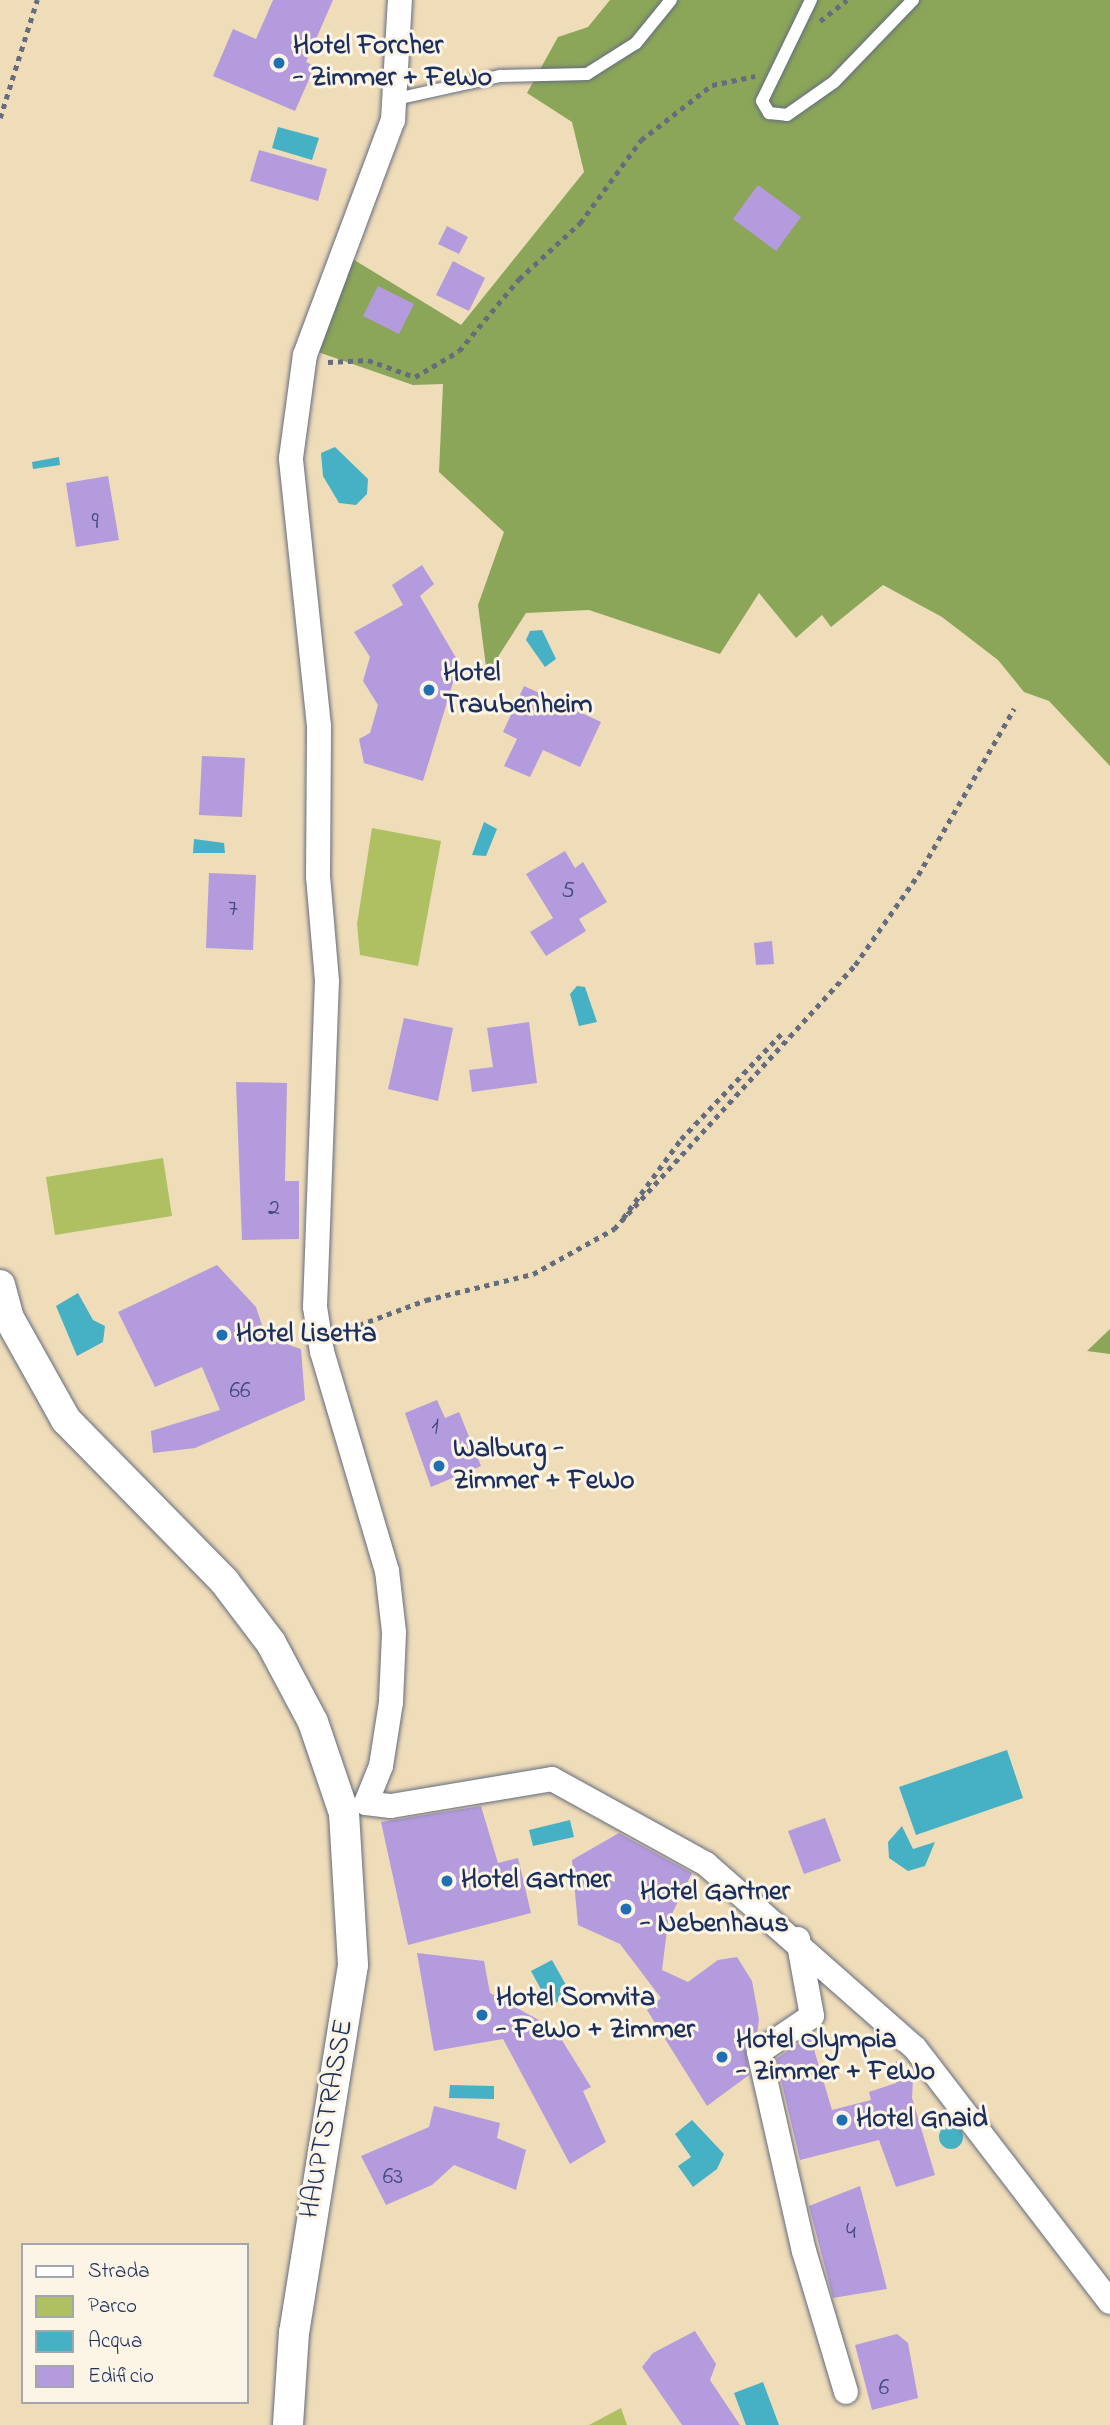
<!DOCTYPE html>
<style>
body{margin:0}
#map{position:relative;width:1110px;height:2425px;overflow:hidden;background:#efdcb9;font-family:"Indie Flower",sans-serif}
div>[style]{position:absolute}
.green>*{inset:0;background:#afc063}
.forest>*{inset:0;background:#8ba659}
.water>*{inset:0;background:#46b0c4}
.round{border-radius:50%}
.building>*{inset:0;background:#b49bdd}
.path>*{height:4.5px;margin-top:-2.25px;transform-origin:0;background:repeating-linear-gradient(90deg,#656c7e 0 5px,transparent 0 10px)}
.roads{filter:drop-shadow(0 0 2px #656c7e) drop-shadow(0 0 2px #656c7e)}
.service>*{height:12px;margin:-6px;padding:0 6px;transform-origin:6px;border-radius:6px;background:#fff}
.minor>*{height:24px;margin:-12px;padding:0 12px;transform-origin:12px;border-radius:12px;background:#fff}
.tertiary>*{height:30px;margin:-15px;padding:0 15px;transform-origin:15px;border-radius:15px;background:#fff}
.dots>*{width:19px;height:19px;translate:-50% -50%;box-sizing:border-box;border:4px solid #fcf5e5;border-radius:50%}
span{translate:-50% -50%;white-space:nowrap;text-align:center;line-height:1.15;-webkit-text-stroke:6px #fcf5e5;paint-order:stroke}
.number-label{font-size:24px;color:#414a7e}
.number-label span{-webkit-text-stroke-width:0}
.poi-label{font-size:28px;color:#1b2f5e;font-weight:700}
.left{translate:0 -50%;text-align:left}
.street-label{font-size:28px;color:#1b2f5e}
.legend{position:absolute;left:21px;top:2243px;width:228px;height:161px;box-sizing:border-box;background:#fcf5e5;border:2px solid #a2a6af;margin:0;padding:9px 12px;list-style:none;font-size:21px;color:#1b2f5e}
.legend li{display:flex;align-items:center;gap:14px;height:35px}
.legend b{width:35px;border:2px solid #a2a6af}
</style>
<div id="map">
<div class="green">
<i style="clip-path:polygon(372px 828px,441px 841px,418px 966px,360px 955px,357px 924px)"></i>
<i style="clip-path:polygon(163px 1158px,172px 1216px,55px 1235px,46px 1177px)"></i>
<i style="clip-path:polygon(621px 2408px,627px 2425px,589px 2425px)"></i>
</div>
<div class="forest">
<i style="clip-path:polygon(610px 0,1110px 0,1110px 766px,1049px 701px,1024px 692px,998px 660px,942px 617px,883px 585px,831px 627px,822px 615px,796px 638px,759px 593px,720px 654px,589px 610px,526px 613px,487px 674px,478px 605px,504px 532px,439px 472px,443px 384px,413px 385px,318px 352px,351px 258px,461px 325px,584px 172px,572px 122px,527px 93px,558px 37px,588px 27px)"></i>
<i style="clip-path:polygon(1110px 1329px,1110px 1354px,1087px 1351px)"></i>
</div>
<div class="water">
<i style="clip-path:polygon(278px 127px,319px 138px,312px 160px,272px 148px)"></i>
<i style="clip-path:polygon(335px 447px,368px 479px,367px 494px,356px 505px,339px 503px,323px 476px,321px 453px)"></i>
<i style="clip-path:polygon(59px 457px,60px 465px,33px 469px,32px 462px)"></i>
<i style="clip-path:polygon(542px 630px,556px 659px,545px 667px,526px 640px,530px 631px)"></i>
<i style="clip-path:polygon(484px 822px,497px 829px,486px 856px,472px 855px)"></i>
<i style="clip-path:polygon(194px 839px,224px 843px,225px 853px,193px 853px)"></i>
<i style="clip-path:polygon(577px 986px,585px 987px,597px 1022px,579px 1026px,570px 994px)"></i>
<i style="clip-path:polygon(78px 1293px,93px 1320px,105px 1326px,103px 1342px,77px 1356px,56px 1306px)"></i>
<i style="clip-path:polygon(1007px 1750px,1023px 1798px,916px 1835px,899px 1787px)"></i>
<i style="clip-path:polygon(570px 1820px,574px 1837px,533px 1846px,529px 1830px)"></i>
<i style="clip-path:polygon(902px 1826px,913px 1849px,935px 1842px,925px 1866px,908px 1871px,889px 1858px,888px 1842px)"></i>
<i style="clip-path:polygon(552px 1960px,571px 1994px,550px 2006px,531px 1971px)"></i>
<i style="clip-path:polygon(450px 2085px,494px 2086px,494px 2099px,449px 2098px)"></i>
<i style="clip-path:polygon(692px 2120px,724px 2154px,717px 2169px,693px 2187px,678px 2166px,691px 2157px,675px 2134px)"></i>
<i class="round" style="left:939px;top:2125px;width:24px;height:24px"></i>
<i style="clip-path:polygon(763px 2382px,779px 2425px,746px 2425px,734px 2393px)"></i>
</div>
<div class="building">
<i style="clip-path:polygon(273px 0,333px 0,306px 62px,315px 66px,295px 111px,213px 76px,233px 29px,256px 39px)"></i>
<i style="clip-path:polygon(259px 150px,327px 169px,318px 201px,250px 181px)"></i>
<i style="clip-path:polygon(758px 185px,801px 217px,776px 251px,733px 219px)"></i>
<i style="clip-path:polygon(447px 226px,468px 237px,459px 254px,438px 244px)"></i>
<i style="clip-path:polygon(453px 261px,485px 278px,469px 311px,436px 295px)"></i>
<i style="clip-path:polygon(378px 286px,414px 304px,399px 334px,363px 316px)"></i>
<i style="clip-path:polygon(108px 476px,119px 540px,76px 547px,66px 483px)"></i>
<i style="clip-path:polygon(422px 565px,434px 584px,420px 596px,459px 663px,423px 781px,364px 763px,359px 739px,370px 733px,378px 705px,363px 681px,370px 657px,354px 632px,403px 605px,392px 585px)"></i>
<i style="clip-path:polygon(524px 686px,601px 722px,580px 767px,543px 750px,530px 777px,504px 766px,517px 739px,503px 732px)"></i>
<i style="clip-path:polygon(202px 756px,245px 758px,242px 817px,199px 815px)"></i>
<i style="clip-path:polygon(565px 851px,575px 868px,583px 862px,607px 902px,579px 919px,586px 931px,546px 956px,530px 932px,553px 918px,526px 874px)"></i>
<i style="clip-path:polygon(209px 873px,256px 875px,253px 950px,206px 948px)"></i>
<i style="clip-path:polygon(772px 941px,774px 964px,756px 965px,754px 943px)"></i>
<i style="clip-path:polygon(404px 1018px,453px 1028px,438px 1101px,388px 1089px)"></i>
<i style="clip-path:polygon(529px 1022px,537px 1083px,472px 1092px,469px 1070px,493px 1067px,487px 1028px)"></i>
<i style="clip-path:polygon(236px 1082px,287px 1083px,285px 1181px,299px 1181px,299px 1239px,242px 1240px)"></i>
<i style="clip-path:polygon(217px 1265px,256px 1307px,266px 1337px,301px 1349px,305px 1400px,195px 1448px,153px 1453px,151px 1431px,220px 1410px,202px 1367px,155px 1387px,118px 1312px)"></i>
<i style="clip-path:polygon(437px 1400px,445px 1418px,459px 1412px,481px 1466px,431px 1487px,405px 1413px)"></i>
<i style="clip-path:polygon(481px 1806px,498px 1863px,518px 1858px,531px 1913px,408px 1945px,381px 1822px)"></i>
<i style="clip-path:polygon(825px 1818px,841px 1861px,804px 1874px,788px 1831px)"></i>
<i style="clip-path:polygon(619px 1833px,692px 1873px,668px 1922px,662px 1970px,688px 1982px,718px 1960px,737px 1957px,752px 1981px,759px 2019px,757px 2035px,745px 2047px,749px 2075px,707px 2106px,647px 2010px,661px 1998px,620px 1944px,578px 1925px,572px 1860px)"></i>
<i style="clip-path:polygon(417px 1953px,484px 1961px,490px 1993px,555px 2029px,591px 2087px,583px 2091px,606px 2142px,570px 2164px,503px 2039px,434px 2051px)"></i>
<i style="clip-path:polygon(810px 2036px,832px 2110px,871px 2100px,869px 2092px,896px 2083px,896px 2061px,913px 2079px,912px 2098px,935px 2175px,896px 2187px,879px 2140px,800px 2160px,776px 2059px)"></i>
<i style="clip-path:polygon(434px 2106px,500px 2123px,497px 2138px,526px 2150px,516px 2190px,454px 2165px,432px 2185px,386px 2205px,361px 2156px,429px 2127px)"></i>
<i style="clip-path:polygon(860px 2186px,887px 2289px,833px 2298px,809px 2206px)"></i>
<i style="clip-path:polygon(695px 2331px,716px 2364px,710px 2380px,740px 2425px,682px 2425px,642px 2367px,653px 2353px)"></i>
<i style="clip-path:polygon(897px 2334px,908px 2343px,918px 2398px,872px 2410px,855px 2345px)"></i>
</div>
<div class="path">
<i style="left:820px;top:21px;width:34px;rotate:-38deg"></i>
<i style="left:0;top:118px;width:124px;rotate:-72.6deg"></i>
<i style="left:328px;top:362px;width:40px;rotate:-2.9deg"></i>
<i style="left:368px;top:360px;width:50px;rotate:19.9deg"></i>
<i style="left:415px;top:377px;width:51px;rotate:-30.6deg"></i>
<i style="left:459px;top:351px;width:94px;rotate:-50.2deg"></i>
<i style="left:519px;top:279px;width:83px;rotate:-42.6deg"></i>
<i style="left:580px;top:223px;width:103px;rotate:-53.7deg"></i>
<i style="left:641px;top:140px;width:90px;rotate:-37.8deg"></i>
<i style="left:712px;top:85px;width:44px;rotate:-11.8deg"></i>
<i style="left:623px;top:1218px;width:98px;rotate:-53.7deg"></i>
<i style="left:681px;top:1139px;width:145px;rotate:-46.4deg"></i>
<i style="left:340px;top:1332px;width:92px;rotate:-20.4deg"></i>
<i style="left:426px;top:1300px;width:110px;rotate:-13.7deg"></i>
<i style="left:533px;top:1274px;width:93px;rotate:-29.1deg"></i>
<i style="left:614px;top:1229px;width:357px;rotate:-47.6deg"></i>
<i style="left:855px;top:965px;width:110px;rotate:-55deg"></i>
<i style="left:918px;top:875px;width:192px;rotate:-60deg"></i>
</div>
<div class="roads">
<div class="service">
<i style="left:811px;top:0;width:112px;rotate:115.9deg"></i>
<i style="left:762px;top:101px;width:14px;rotate:60deg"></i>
<i style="left:769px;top:113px;width:18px;rotate:6deg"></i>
<i style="left:787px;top:115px;width:57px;rotate:-35.1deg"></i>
<i style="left:834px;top:82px;width:114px;rotate:-46.1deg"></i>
<i style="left:396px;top:99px;width:107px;rotate:-12.5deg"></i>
<i style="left:500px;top:76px;width:87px;rotate:-1.3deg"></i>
<i style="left:587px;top:74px;width:58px;rotate:-32.3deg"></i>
<i style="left:636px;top:43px;width:55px;rotate:-50.9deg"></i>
</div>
<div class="minor">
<i style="left:366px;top:1803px;width:40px;rotate:-68deg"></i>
<i style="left:381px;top:1766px;width:65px;rotate:-81.1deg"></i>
<i style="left:391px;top:1702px;width:70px;rotate:-87.5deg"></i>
<i style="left:394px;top:1632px;width:61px;rotate:-96.5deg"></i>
<i style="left:387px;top:1571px;width:228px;rotate:-106.5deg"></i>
<i style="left:322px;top:1352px;width:46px;rotate:-98.8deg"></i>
<i style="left:315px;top:1307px;width:326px;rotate:-87.9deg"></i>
<i style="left:327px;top:981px;width:104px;rotate:-94.9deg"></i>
<i style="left:318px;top:877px;width:151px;rotate:-89.6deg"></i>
<i style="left:319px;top:726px;width:269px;rotate:-96deg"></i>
<i style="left:291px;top:458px;width:104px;rotate:-82.3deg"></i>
<i style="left:305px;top:355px;width:251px;rotate:-69.5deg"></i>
<i style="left:393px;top:120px;width:120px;rotate:-86.7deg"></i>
<i style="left:366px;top:1803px;width:25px;rotate:7deg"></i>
<i style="left:391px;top:1806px;width:163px;rotate:-9.5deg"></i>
<i style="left:552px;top:1779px;width:176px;rotate:28.9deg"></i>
<i style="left:706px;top:1864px;width:278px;rotate:41.4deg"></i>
<i style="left:915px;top:2048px;width:320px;rotate:52.5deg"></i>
<i style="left:798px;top:1939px;width:78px;rotate:79.7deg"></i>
<i style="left:812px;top:2016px;width:64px;rotate:145.8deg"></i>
<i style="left:759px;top:2052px;width:204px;rotate:77.3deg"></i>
<i style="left:804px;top:2251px;width:147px;rotate:73.4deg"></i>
</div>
<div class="tertiary">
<i style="left:0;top:1285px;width:34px;rotate:75deg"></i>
<i style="left:9px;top:1318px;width:117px;rotate:60.8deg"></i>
<i style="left:66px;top:1420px;width:226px;rotate:45.5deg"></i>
<i style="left:224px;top:1581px;width:78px;rotate:52.8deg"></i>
<i style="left:271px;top:1643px;width:89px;rotate:62deg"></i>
<i style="left:313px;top:1722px;width:96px;rotate:71.2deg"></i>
<i style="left:344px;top:1813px;width:152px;rotate:86.6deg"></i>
<i style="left:353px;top:1965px;width:372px;rotate:99.1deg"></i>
<i style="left:294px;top:2332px;width:93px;rotate:93.7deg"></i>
</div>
</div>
<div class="dots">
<i style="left:279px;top:63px;background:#1f6fb2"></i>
<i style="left:429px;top:690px;background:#1f6fb2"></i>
<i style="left:222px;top:1335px;background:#1f6fb2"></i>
<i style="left:439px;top:1466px;background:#1f6fb2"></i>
<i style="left:447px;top:1881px;background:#1f6fb2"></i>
<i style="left:626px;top:1909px;background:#1f6fb2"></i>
<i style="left:482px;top:2015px;background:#1f6fb2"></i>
<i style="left:722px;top:2057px;background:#1f6fb2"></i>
<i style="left:842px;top:2120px;background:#1f6fb2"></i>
</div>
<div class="number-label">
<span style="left:95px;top:523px">9</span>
<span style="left:568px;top:892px">5</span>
<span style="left:233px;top:910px">7</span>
<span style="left:274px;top:1209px">2</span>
<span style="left:240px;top:1392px">66</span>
<span style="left:435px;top:1428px">1</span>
<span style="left:393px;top:2178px">63</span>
<span style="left:851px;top:2233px">4</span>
<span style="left:884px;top:2389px">6</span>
</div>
<div class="poi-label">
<span class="left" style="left:293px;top:63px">Hotel Forcher<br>- Zimmer + FeWo</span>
<span class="left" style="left:443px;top:690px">Hotel<br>Traubenheim</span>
<span class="left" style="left:236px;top:1335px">Hotel Lisetta</span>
<span class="left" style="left:453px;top:1466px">Walburg -<br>Zimmer + FeWo</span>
<span class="left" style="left:461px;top:1881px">Hotel Gartner</span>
<span class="left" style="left:640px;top:1909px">Hotel Gartner<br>- Nebenhaus</span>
<span class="left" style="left:496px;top:2015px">Hotel Somvita<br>- FeWo + Zimmer</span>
<span class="left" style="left:736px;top:2057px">Hotel Olympia<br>- Zimmer + FeWo</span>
<span class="left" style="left:856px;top:2120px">Hotel Gnaid</span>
</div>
<div class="street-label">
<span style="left:328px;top:2119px;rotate:-80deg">HAUPTSTRASSE</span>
</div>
<ul class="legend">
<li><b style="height:9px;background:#fff"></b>Strada</li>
<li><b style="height:19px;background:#afc063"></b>Parco</li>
<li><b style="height:19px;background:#46b0c4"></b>Acqua</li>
<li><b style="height:19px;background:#b49bdd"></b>Edificio</li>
</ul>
</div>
